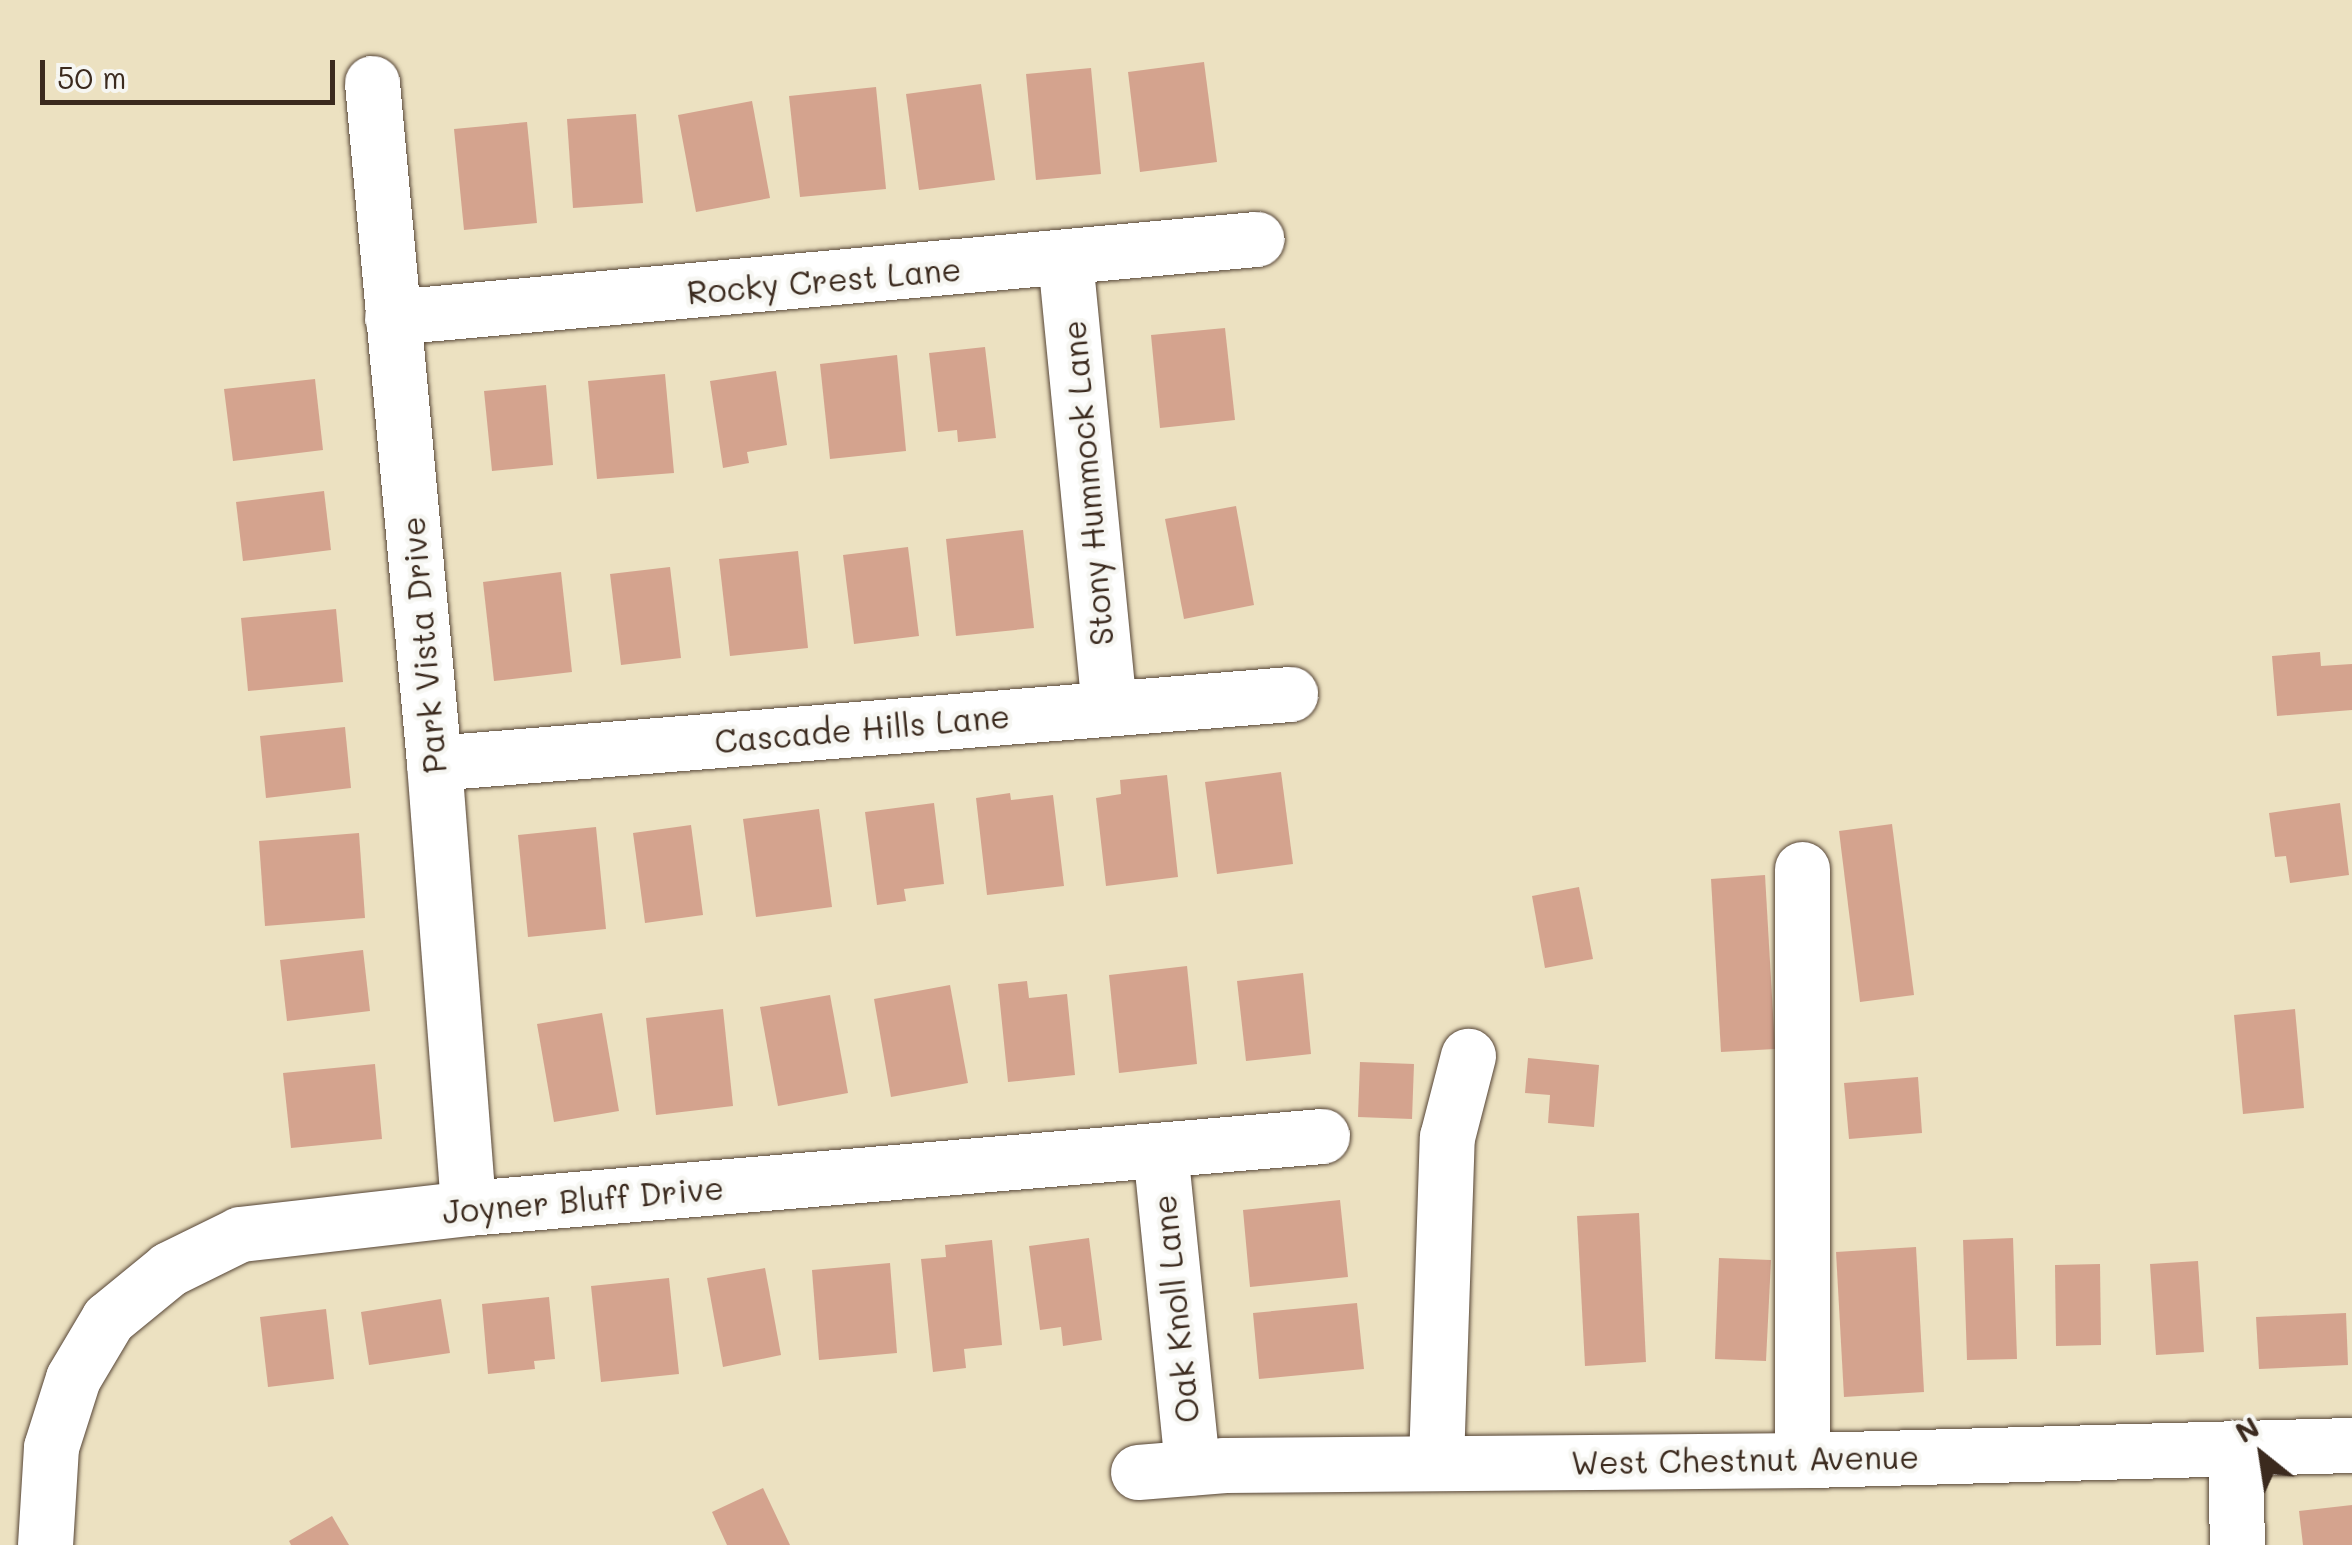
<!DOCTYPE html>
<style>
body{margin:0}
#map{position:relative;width:2352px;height:1545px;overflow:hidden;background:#ece1c1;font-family:Mali,sans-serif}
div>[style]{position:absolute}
.building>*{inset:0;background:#d4a38e}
.roads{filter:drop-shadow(0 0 2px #564536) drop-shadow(0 0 2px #564536)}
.minor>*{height:55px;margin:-27.5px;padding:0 27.5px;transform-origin:27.5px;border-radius:27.5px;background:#fff}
span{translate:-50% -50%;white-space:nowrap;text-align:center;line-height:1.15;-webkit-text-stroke:9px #f6f6f2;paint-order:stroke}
.street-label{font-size:32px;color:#3b2a1e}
.north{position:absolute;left:2212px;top:1405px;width:100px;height:100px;-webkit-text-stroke:8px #f6f6f2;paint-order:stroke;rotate:330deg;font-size:28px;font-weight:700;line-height:40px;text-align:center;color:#3b2a1e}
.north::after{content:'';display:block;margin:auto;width:35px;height:45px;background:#3b2a1e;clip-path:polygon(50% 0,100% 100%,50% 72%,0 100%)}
.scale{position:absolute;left:40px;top:60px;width:295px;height:45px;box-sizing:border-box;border:5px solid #3b2a1e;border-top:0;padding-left:12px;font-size:30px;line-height:35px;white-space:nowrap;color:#3b2a1e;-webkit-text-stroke:8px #f6f6f2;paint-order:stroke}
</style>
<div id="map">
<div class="building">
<i style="clip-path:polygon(1204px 62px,1217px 162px,1140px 172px,1128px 72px)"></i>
<i style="clip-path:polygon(1091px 68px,1101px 174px,1036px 180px,1026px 74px)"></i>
<i style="clip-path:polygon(981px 84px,995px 180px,919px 190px,906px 94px)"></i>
<i style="clip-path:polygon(876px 87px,886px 189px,800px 197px,789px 96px)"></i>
<i style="clip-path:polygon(752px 101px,770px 198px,696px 212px,678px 115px)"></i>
<i style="clip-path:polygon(636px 114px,643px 203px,573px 208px,567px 119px)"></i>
<i style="clip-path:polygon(527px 122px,537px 223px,464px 230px,454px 129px)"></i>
<i style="clip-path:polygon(1225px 328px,1235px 420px,1160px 428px,1151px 335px)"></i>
<i style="clip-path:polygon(985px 347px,996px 438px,958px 442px,957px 430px,938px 432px,929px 353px)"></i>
<i style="clip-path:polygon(897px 355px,906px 451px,830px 459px,820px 364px)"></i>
<i style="clip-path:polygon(776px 371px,787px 445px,747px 452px,749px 463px,723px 468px,710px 381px)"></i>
<i style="clip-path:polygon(665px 374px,674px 473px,597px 479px,588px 381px)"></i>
<i style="clip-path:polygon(315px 379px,323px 450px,233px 461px,224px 389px)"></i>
<i style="clip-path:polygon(546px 385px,553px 465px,492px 471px,484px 391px)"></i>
<i style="clip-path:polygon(324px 491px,331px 550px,243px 561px,236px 502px)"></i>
<i style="clip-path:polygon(1236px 506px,1254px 605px,1184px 619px,1165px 519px)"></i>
<i style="clip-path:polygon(1023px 530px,1034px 628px,956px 636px,946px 539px)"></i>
<i style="clip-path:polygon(908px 547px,919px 636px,854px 644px,843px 555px)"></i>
<i style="clip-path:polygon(798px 551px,808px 648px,730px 656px,719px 559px)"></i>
<i style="clip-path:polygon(670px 567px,681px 658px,621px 665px,610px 574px)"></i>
<i style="clip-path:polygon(561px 572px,572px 672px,494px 681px,483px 582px)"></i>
<i style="clip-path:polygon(336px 609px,343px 682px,248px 691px,241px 618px)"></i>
<i style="clip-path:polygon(2320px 652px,2321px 666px,2352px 664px,2352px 710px,2277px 716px,2272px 656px)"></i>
<i style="clip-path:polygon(345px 727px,351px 788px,266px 798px,260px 736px)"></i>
<i style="clip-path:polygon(1281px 772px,1293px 864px,1217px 874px,1205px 782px)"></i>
<i style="clip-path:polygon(1167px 775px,1178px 877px,1106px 886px,1096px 798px,1121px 794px,1120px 780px)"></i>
<i style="clip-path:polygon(1010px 793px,1011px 800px,1053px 795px,1064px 886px,987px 895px,976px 798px)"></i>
<i style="clip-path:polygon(934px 803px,944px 884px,904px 889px,906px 901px,877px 905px,865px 812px)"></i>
<i style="clip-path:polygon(2340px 803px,2349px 875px,2290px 883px,2286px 856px,2275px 857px,2269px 813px)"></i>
<i style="clip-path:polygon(819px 809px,832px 907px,756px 917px,743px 819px)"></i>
<i style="clip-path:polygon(1892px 824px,1914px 995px,1860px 1002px,1839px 831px)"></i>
<i style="clip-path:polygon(691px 825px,703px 915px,645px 923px,633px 833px)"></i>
<i style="clip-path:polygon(596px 827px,606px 929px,528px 937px,518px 835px)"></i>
<i style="clip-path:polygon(359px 833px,365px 918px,265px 926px,259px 841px)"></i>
<i style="clip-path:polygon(1765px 875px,1775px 1049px,1721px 1052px,1711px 879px)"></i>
<i style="clip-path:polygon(1579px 887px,1593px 959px,1545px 968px,1532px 896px)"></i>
<i style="clip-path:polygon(363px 950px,370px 1011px,287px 1021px,280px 960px)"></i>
<i style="clip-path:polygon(1187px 966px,1197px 1064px,1119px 1073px,1109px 975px)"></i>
<i style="clip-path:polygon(1303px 973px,1311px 1054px,1246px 1061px,1237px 981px)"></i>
<i style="clip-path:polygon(1027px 981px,1029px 998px,1067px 994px,1075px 1075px,1008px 1082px,998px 984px)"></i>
<i style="clip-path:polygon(950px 985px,968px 1083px,891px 1097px,874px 999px)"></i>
<i style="clip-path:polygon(830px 995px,848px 1093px,778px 1106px,760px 1007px)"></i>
<i style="clip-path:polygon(723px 1009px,733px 1106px,656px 1115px,646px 1018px)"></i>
<i style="clip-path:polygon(2295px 1009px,2304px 1108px,2243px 1114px,2234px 1015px)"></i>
<i style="clip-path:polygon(602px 1013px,619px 1111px,554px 1122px,537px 1024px)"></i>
<i style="clip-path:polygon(1528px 1058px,1599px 1065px,1594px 1127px,1548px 1123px,1550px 1095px,1525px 1093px)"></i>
<i style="clip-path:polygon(1360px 1062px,1414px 1064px,1412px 1119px,1358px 1117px)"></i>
<i style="clip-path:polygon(375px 1064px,382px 1139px,291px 1148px,283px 1073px)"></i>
<i style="clip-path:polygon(1918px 1077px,1922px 1133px,1849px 1139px,1844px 1083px)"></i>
<i style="clip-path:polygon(1340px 1200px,1348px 1277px,1250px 1287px,1243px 1210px)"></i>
<i style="clip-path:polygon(1639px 1213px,1646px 1362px,1585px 1366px,1577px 1216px)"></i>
<i style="clip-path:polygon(1089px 1238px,1102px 1340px,1063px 1346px,1061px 1327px,1040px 1330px,1029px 1246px)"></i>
<i style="clip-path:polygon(2013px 1238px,2017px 1359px,1967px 1360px,1963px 1240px)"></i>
<i style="clip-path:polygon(992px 1240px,1002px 1345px,964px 1349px,966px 1368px,933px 1372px,921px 1259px,946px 1257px,945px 1245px)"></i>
<i style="clip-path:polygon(1916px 1247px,1924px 1392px,1844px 1397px,1836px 1252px)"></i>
<i style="clip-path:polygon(1719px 1258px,1771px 1260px,1766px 1361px,1715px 1359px)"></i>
<i style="clip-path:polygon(2198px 1261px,2204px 1352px,2156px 1355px,2150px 1264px)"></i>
<i style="clip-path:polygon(890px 1263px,897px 1353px,819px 1360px,812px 1270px)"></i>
<i style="clip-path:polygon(2100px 1264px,2101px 1345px,2056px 1346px,2055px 1265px)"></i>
<i style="clip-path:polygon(765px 1268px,781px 1355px,723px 1367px,707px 1278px)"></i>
<i style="clip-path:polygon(669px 1278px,679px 1374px,601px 1382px,591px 1286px)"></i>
<i style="clip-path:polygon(549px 1297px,555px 1359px,534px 1361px,535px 1369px,488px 1374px,482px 1304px)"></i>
<i style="clip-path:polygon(441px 1299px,450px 1353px,369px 1365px,361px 1312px)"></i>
<i style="clip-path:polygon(1357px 1303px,1364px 1369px,1259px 1379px,1253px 1313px)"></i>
<i style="clip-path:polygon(326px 1309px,334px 1379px,268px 1387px,260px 1317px)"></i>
<i style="clip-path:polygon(2346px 1313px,2348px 1365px,2259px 1369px,2256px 1317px)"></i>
<i style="clip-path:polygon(763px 1488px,790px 1545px,727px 1545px,712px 1512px)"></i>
<i style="clip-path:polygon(2352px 1505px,2352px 1545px,2303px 1545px,2299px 1511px)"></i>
<i style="clip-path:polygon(332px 1516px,349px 1545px,291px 1545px,289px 1541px)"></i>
</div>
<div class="roads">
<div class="minor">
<i style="left:372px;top:83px;width:683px;rotate:84.79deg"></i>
<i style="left:434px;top:763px;width:446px;rotate:85.6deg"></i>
<i style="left:1065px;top:259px;width:451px;rotate:84.4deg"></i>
<i style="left:392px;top:317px;width:868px;rotate:-5.16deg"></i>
<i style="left:434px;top:763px;width:859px;rotate:-4.61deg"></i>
<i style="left:1160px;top:1150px;width:319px;rotate:84.2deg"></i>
<i style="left:2235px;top:1451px;width:94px;rotate:88.8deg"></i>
<i style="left:1802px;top:1460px;width:591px;rotate:-90deg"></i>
<i style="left:1436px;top:1462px;width:325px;rotate:-88.1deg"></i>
<i style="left:1447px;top:1137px;width:84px;rotate:-75.5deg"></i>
<i style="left:1138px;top:1472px;width:87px;rotate:-4.6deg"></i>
<i style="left:1225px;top:1465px;width:585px;rotate:-0.49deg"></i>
<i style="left:1810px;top:1460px;width:542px;rotate:-1.59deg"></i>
<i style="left:45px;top:1545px;width:98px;rotate:-86.5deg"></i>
<i style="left:51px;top:1447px;width:72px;rotate:-72.3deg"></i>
<i style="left:73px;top:1378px;width:69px;rotate:-59.3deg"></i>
<i style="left:108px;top:1319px;width:79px;rotate:-39.3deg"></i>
<i style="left:169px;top:1269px;width:79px;rotate:-26.2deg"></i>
<i style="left:240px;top:1234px;width:229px;rotate:-6.5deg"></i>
<i style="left:468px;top:1208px;width:857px;rotate:-4.82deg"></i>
</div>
</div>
<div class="street-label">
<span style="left:824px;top:280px;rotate:-5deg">Rocky Crest Lane</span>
<span style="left:1087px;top:483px;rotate:-95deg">Stony Hummock Lane</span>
<span style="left:423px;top:645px;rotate:-95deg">Park Vista Drive</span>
<span style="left:862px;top:728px;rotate:-5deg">Cascade Hills Lane</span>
<span style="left:583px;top:1199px;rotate:-5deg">Joyner Bluff Drive</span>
<span style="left:1175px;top:1309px;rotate:-96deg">Oak Knoll Lane</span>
<span style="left:1745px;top:1459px;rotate:-1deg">West Chestnut Avenue</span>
</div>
<div class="north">N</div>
<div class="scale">50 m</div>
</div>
